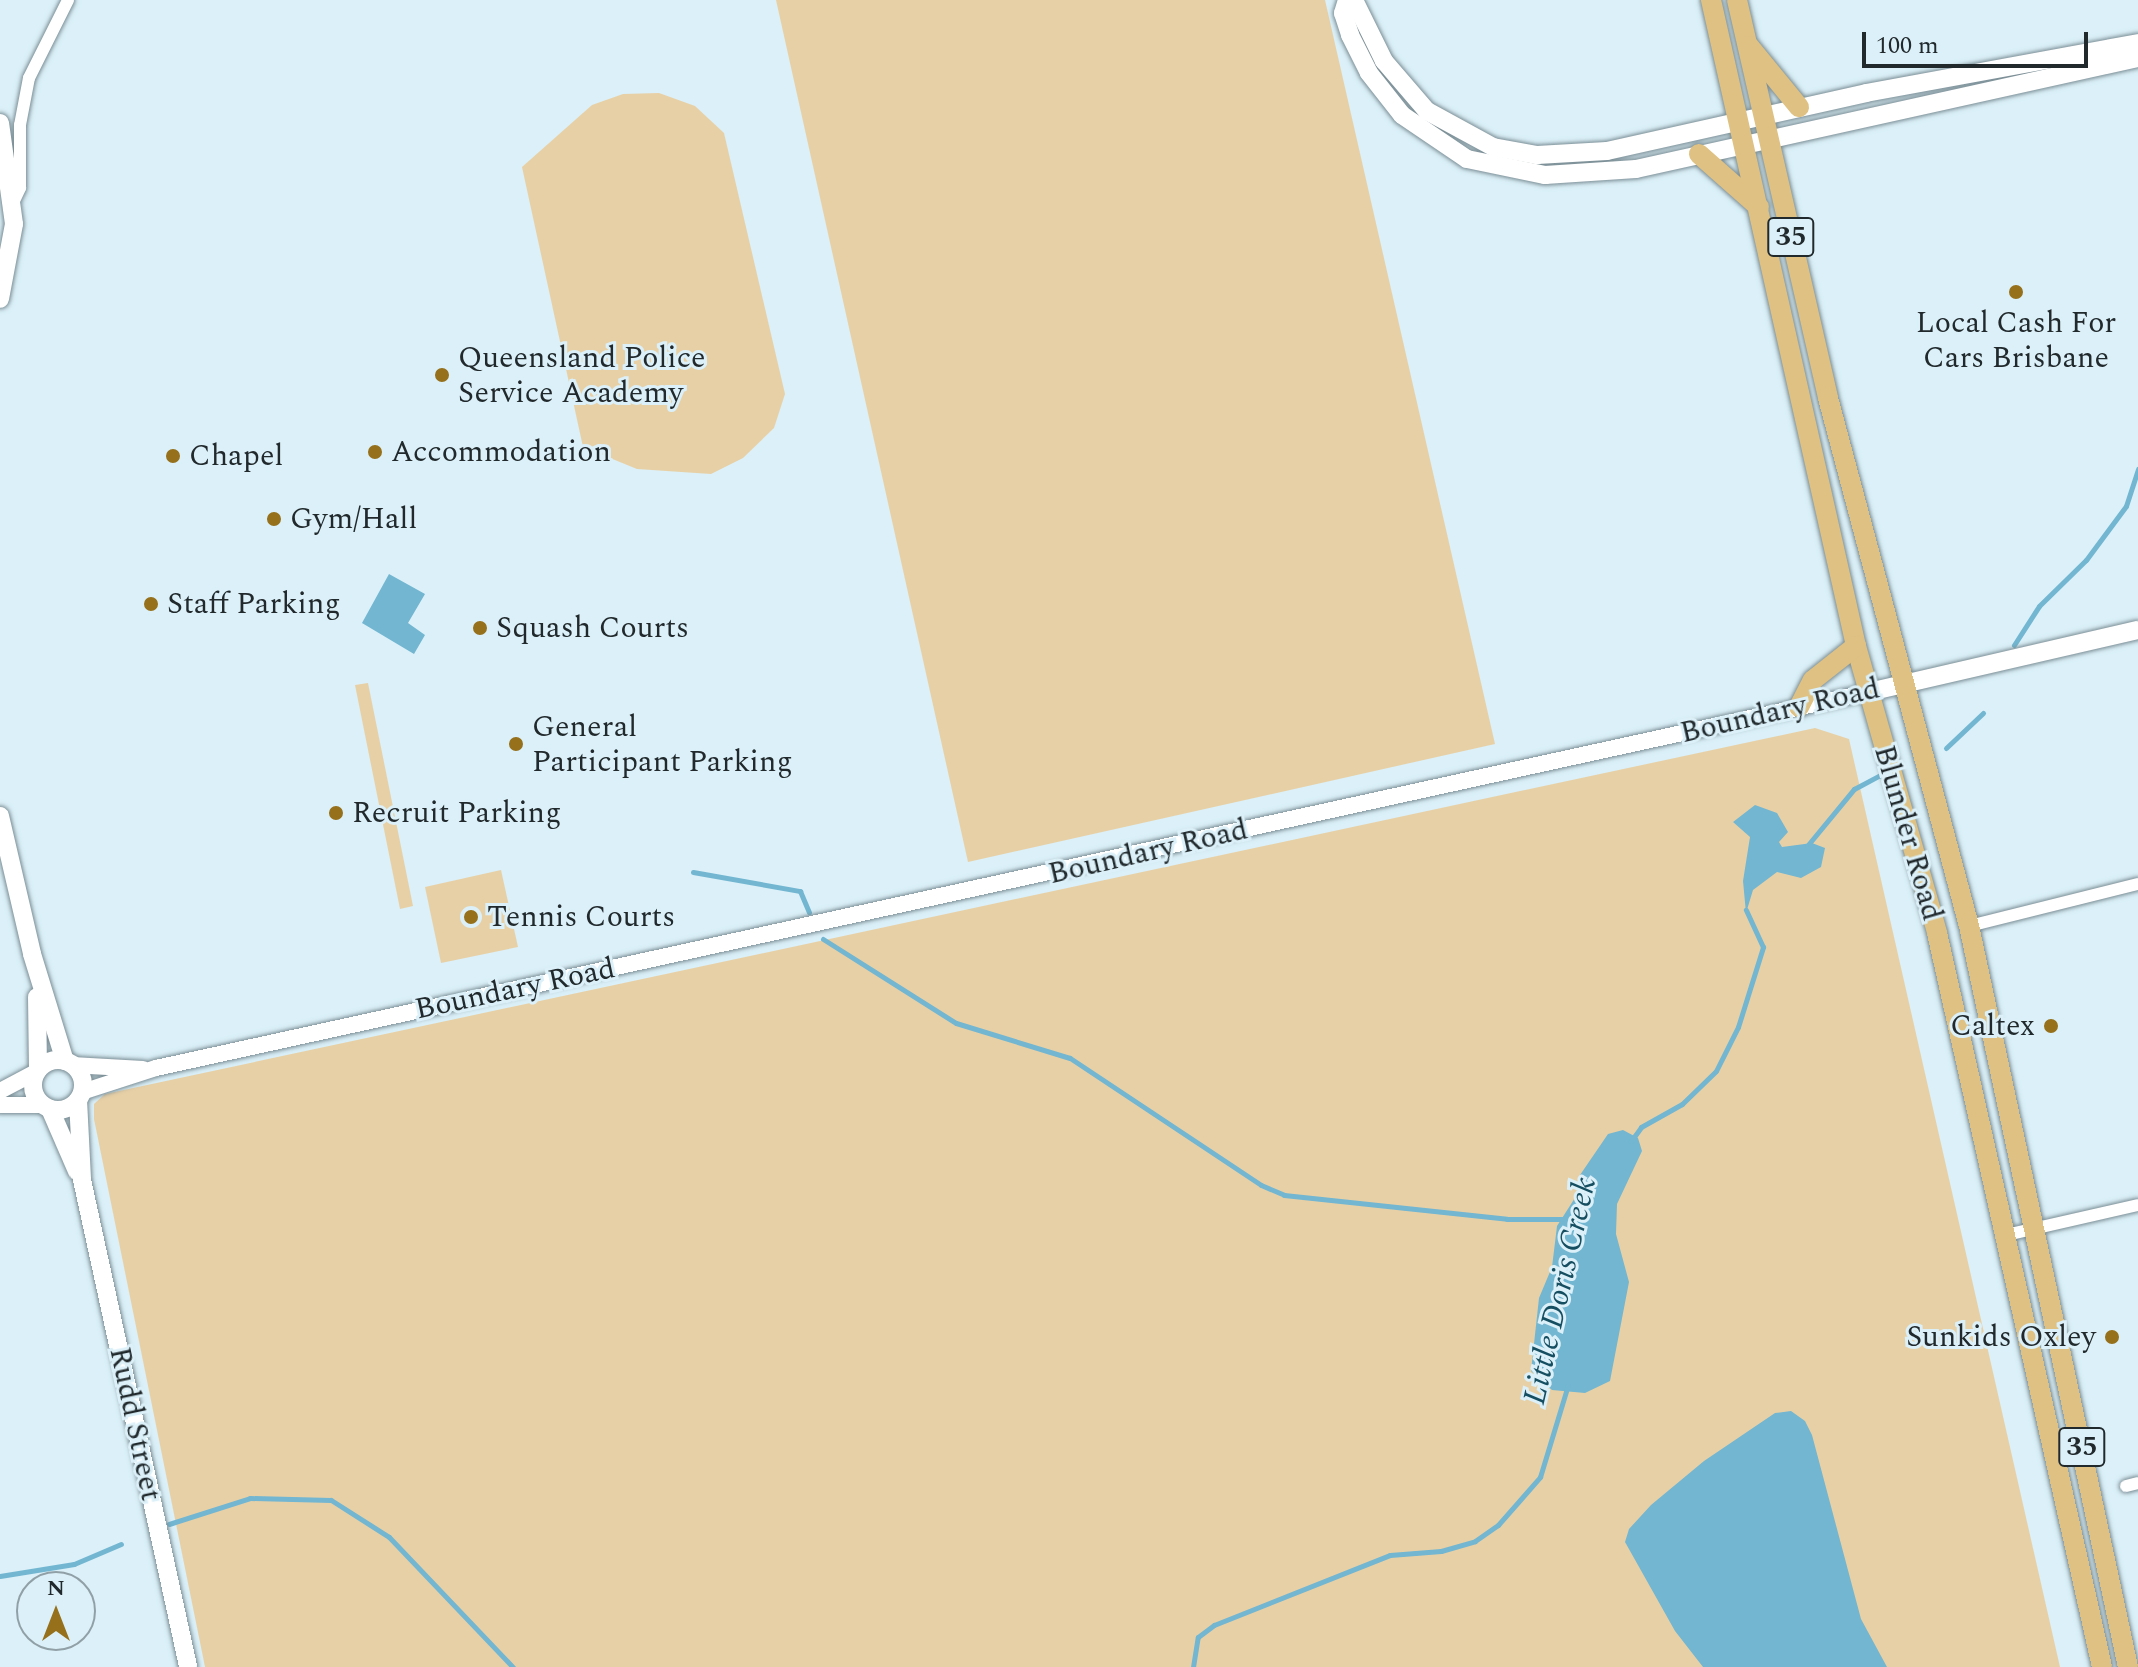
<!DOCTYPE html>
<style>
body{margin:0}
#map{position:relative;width:2138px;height:1667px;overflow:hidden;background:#dbf0f8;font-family:Spectral,serif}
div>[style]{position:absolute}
.green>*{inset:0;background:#e8d0a6}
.water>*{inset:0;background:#72b6d1}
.stream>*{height:5px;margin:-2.5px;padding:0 2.5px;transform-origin:2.5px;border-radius:2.5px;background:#72b6d1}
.roads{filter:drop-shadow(0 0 2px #7b8e96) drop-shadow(0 0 2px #7b8e96)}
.minor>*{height:12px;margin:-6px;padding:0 6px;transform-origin:6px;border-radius:6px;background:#fff}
.tertiary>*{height:16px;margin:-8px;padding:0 8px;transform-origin:8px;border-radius:8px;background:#fff}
.secondary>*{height:18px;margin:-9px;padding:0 9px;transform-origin:9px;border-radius:9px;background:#fff}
.secondary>.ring{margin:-9px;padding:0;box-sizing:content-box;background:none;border:18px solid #fff;border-radius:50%}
.primary>*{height:20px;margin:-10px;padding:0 10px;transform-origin:10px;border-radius:10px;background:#dec183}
.dots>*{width:22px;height:22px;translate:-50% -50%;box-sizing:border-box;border:4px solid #dbf0f8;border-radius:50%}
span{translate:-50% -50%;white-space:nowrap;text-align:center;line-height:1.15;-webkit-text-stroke:6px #dbf0f8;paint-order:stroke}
.shield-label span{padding:2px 6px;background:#dbf0f8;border:2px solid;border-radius:6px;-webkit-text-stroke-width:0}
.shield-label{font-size:28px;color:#21292c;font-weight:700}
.poi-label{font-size:30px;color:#21292c}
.left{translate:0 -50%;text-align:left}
.right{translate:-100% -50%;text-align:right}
.street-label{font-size:30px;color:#21292c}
.water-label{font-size:32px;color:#154e61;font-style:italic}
.north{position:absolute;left:16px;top:1571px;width:80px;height:80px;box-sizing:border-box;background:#dbf0f8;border:2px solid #91a0a6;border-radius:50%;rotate:0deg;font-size:22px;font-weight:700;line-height:32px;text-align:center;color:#21292c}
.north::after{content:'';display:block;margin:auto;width:28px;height:36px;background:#96701a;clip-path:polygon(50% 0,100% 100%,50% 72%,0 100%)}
.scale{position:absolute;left:1862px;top:32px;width:226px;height:36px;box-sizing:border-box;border:4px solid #21292c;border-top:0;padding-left:10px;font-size:24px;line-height:28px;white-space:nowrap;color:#21292c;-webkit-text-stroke:6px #dbf0f8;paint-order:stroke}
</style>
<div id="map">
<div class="green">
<i style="clip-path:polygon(776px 0,1325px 0,1495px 744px,968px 862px)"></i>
<i style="clip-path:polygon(659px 93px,695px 106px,724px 133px,785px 394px,774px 428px,743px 458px,711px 474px,637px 469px,583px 447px,522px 167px,592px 105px,623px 94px)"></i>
<i style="clip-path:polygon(368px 683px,413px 906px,400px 909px,355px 685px)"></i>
<i style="clip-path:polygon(1815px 728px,1849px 739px,2060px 1667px,205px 1667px,94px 1119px,94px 1104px,105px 1094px)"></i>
<i style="clip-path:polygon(501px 870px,518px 947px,441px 963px,425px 887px)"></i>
</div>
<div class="water">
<i style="clip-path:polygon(389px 574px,425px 594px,408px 623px,425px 635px,414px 654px,362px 623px)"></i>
<i style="clip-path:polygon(1755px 805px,1777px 813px,1788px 832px,1779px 842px,1782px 847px,1812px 843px,1825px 848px,1821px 867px,1801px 878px,1777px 872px,1753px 890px,1746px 913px,1743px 881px,1750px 837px,1733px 822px)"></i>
<i style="clip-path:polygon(1623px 1130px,1638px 1138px,1642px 1151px,1617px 1204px,1616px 1234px,1629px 1282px,1610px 1381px,1585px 1393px,1552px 1390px,1531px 1371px,1539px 1298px,1552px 1267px,1557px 1226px,1580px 1190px,1580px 1175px,1608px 1134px)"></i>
<i style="clip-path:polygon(1791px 1411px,1805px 1421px,1812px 1435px,1861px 1619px,1887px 1667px,1703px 1667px,1675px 1631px,1625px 1542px,1629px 1529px,1651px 1505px,1704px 1461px,1775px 1413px)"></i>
</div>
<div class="stream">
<i style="left:2014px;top:645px;width:46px;rotate:-57.3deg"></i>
<i style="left:2039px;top:606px;width:66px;rotate:-44.4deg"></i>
<i style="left:2086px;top:560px;width:67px;rotate:-53.5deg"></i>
<i style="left:2126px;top:506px;width:39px;rotate:-72deg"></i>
<i style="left:1946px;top:748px;width:51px;rotate:-43.4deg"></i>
<i style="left:1807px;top:846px;width:74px;rotate:-50.5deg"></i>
<i style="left:1854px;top:789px;width:30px;rotate:-28deg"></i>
<i style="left:693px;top:872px;width:109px;rotate:10.1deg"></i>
<i style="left:800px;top:891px;width:23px;rotate:67deg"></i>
<i style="left:823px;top:939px;width:157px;rotate:32.3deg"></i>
<i style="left:956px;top:1023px;width:119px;rotate:17.1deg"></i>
<i style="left:1070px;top:1058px;width:229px;rotate:33.6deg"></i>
<i style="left:1261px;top:1185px;width:25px;rotate:23deg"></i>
<i style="left:1284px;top:1195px;width:224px;rotate:6.1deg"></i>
<i style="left:1507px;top:1219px;width:60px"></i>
<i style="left:1631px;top:1141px;width:17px;rotate:-54deg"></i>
<i style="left:1641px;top:1127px;width:47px;rotate:-29.3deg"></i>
<i style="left:1682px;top:1104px;width:47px;rotate:-44.1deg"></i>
<i style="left:1716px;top:1071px;width:49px;rotate:-63.4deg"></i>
<i style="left:1738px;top:1027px;width:84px;rotate:-72.6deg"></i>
<i style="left:1763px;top:947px;width:41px;rotate:-114.7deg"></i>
<i style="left:169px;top:1524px;width:85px;rotate:-17.8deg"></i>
<i style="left:250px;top:1498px;width:81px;rotate:1.4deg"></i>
<i style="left:331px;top:1500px;width:69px;rotate:32.5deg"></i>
<i style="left:389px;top:1537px;width:180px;rotate:46.4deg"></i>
<i style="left:0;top:1576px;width:75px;rotate:-9.2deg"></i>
<i style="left:74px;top:1564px;width:51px;rotate:-23.1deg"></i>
<i style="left:1193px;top:1667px;width:30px;rotate:-81deg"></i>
<i style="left:1198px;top:1637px;width:20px;rotate:-37deg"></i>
<i style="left:1214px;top:1625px;width:189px;rotate:-21.7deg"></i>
<i style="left:1390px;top:1555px;width:51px;rotate:-4.5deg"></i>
<i style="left:1441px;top:1551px;width:35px;rotate:-16deg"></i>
<i style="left:1475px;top:1541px;width:28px;rotate:-35deg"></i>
<i style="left:1498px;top:1525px;width:64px;rotate:-48.8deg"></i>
<i style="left:1540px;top:1477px;width:96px;rotate:-73.1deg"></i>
</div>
<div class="roads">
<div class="minor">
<i style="left:13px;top:203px;width:17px;rotate:-65deg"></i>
<i style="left:20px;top:188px;width:63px;rotate:-90deg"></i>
<i style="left:20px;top:125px;width:48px;rotate:-79.2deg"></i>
<i style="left:29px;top:78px;width:87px;rotate:-63.4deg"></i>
<i style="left:1969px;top:926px;width:174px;rotate:-14deg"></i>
<i style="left:2006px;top:1235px;width:135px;rotate:-12.8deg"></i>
<i style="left:2126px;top:1486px;width:12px;rotate:-14deg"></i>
</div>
<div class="tertiary">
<i style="left:72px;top:1065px;width:71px;rotate:3.2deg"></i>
<i style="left:0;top:1091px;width:41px;rotate:-27.8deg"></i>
<i style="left:82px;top:1092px;width:78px;rotate:-18deg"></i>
<i style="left:156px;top:1068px;width:1754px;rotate:-12.38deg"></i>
<i style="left:0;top:1105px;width:42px"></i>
</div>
<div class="secondary">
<i style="left:1347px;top:0;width:14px;rotate:107deg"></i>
<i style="left:1343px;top:13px;width:23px;rotate:72deg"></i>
<i style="left:1350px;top:35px;width:42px;rotate:63.4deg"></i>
<i style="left:1369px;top:73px;width:53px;rotate:51.8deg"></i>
<i style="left:1402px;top:115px;width:78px;rotate:34.1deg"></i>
<i style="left:1467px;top:159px;width:80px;rotate:11.6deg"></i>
<i style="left:1545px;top:175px;width:91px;rotate:-3.8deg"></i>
<i style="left:1636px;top:169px;width:514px;rotate:-12.47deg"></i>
<i style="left:1354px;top:0;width:68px;rotate:63.8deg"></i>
<i style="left:1384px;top:61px;width:66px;rotate:49.3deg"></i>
<i style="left:1427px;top:111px;width:75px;rotate:28.6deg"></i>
<i style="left:1493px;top:147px;width:45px;rotate:10.3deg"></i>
<i style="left:1537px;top:155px;width:70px;rotate:-3.3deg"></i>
<i style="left:1607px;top:151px;width:265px;rotate:-12.6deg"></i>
<i style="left:1866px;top:93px;width:277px;rotate:-10.4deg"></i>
<i style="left:0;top:123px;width:102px;rotate:82.1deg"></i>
<i style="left:14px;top:224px;width:76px;rotate:100.6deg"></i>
<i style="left:1869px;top:692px;width:276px;rotate:-13deg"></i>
<i style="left:0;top:816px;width:142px;rotate:76.9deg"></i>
<i style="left:32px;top:954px;width:112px;rotate:72.9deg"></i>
<i style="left:37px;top:997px;width:73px;rotate:89.2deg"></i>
<i class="ring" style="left:33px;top:1060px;width:32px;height:32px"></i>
<i style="left:78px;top:1100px;width:80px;rotate:87.1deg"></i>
<i style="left:82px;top:1180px;width:498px;rotate:77.7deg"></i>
<i style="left:50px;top:1109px;width:68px;rotate:66.5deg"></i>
</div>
<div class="primary">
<i style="left:1711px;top:0;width:662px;rotate:77.35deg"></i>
<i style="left:1856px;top:646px;width:298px;rotate:74.2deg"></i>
<i style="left:1937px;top:933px;width:752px;rotate:77.33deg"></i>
<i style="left:1737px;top:0;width:408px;rotate:77.1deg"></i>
<i style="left:1828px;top:398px;width:547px;rotate:75.05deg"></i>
<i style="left:1969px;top:926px;width:758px;rotate:77.89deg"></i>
<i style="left:1749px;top:46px;width:79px;rotate:50.7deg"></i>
<i style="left:1699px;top:154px;width:80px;rotate:41.5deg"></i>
<i style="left:1799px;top:707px;width:30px;rotate:-63deg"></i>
<i style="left:1813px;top:680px;width:55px;rotate:-38.3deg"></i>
</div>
</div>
<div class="dots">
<i style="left:2016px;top:292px;background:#96701a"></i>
<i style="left:442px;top:375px;background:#96701a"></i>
<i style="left:375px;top:452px;background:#96701a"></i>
<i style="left:173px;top:456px;background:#96701a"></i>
<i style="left:274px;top:519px;background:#96701a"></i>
<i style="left:151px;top:604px;background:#96701a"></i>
<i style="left:480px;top:628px;background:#96701a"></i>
<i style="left:516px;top:744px;background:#96701a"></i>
<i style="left:336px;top:813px;background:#96701a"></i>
<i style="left:471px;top:917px;background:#96701a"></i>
<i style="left:2051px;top:1026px;background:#96701a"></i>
<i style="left:2112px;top:1337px;background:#96701a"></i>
</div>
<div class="shield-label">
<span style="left:1791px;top:237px">35</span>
<span style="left:2082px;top:1447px">35</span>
</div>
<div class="poi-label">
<span style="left:2016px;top:340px">Local Cash For<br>Cars Brisbane</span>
<span class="left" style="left:458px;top:375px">Queensland Police<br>Service Academy</span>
<span class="left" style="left:391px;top:452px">Accommodation</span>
<span class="left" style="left:189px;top:456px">Chapel</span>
<span class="left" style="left:290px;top:519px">Gym/Hall</span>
<span class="left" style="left:167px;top:604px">Staff Parking</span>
<span class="left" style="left:496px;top:628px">Squash Courts</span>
<span class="left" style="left:532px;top:744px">General<br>Participant Parking</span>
<span class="left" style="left:352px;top:813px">Recruit Parking</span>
<span class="left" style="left:487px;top:917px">Tennis Courts</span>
<span class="right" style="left:2035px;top:1026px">Caltex</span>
<span class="right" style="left:2096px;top:1337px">Sunkids Oxley</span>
</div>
<div class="street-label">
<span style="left:1780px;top:711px;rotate:-13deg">Boundary Road</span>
<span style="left:1908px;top:833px;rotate:74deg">Blunder Road</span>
<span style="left:1148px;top:852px;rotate:-13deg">Boundary Road</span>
<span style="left:515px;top:989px;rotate:-12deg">Boundary Road</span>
<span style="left:135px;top:1424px;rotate:78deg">Rudd Street</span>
</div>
<div class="water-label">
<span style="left:1561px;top:1291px;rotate:-77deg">Little Doris Creek</span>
</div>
<div class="north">N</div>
<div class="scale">100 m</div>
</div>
